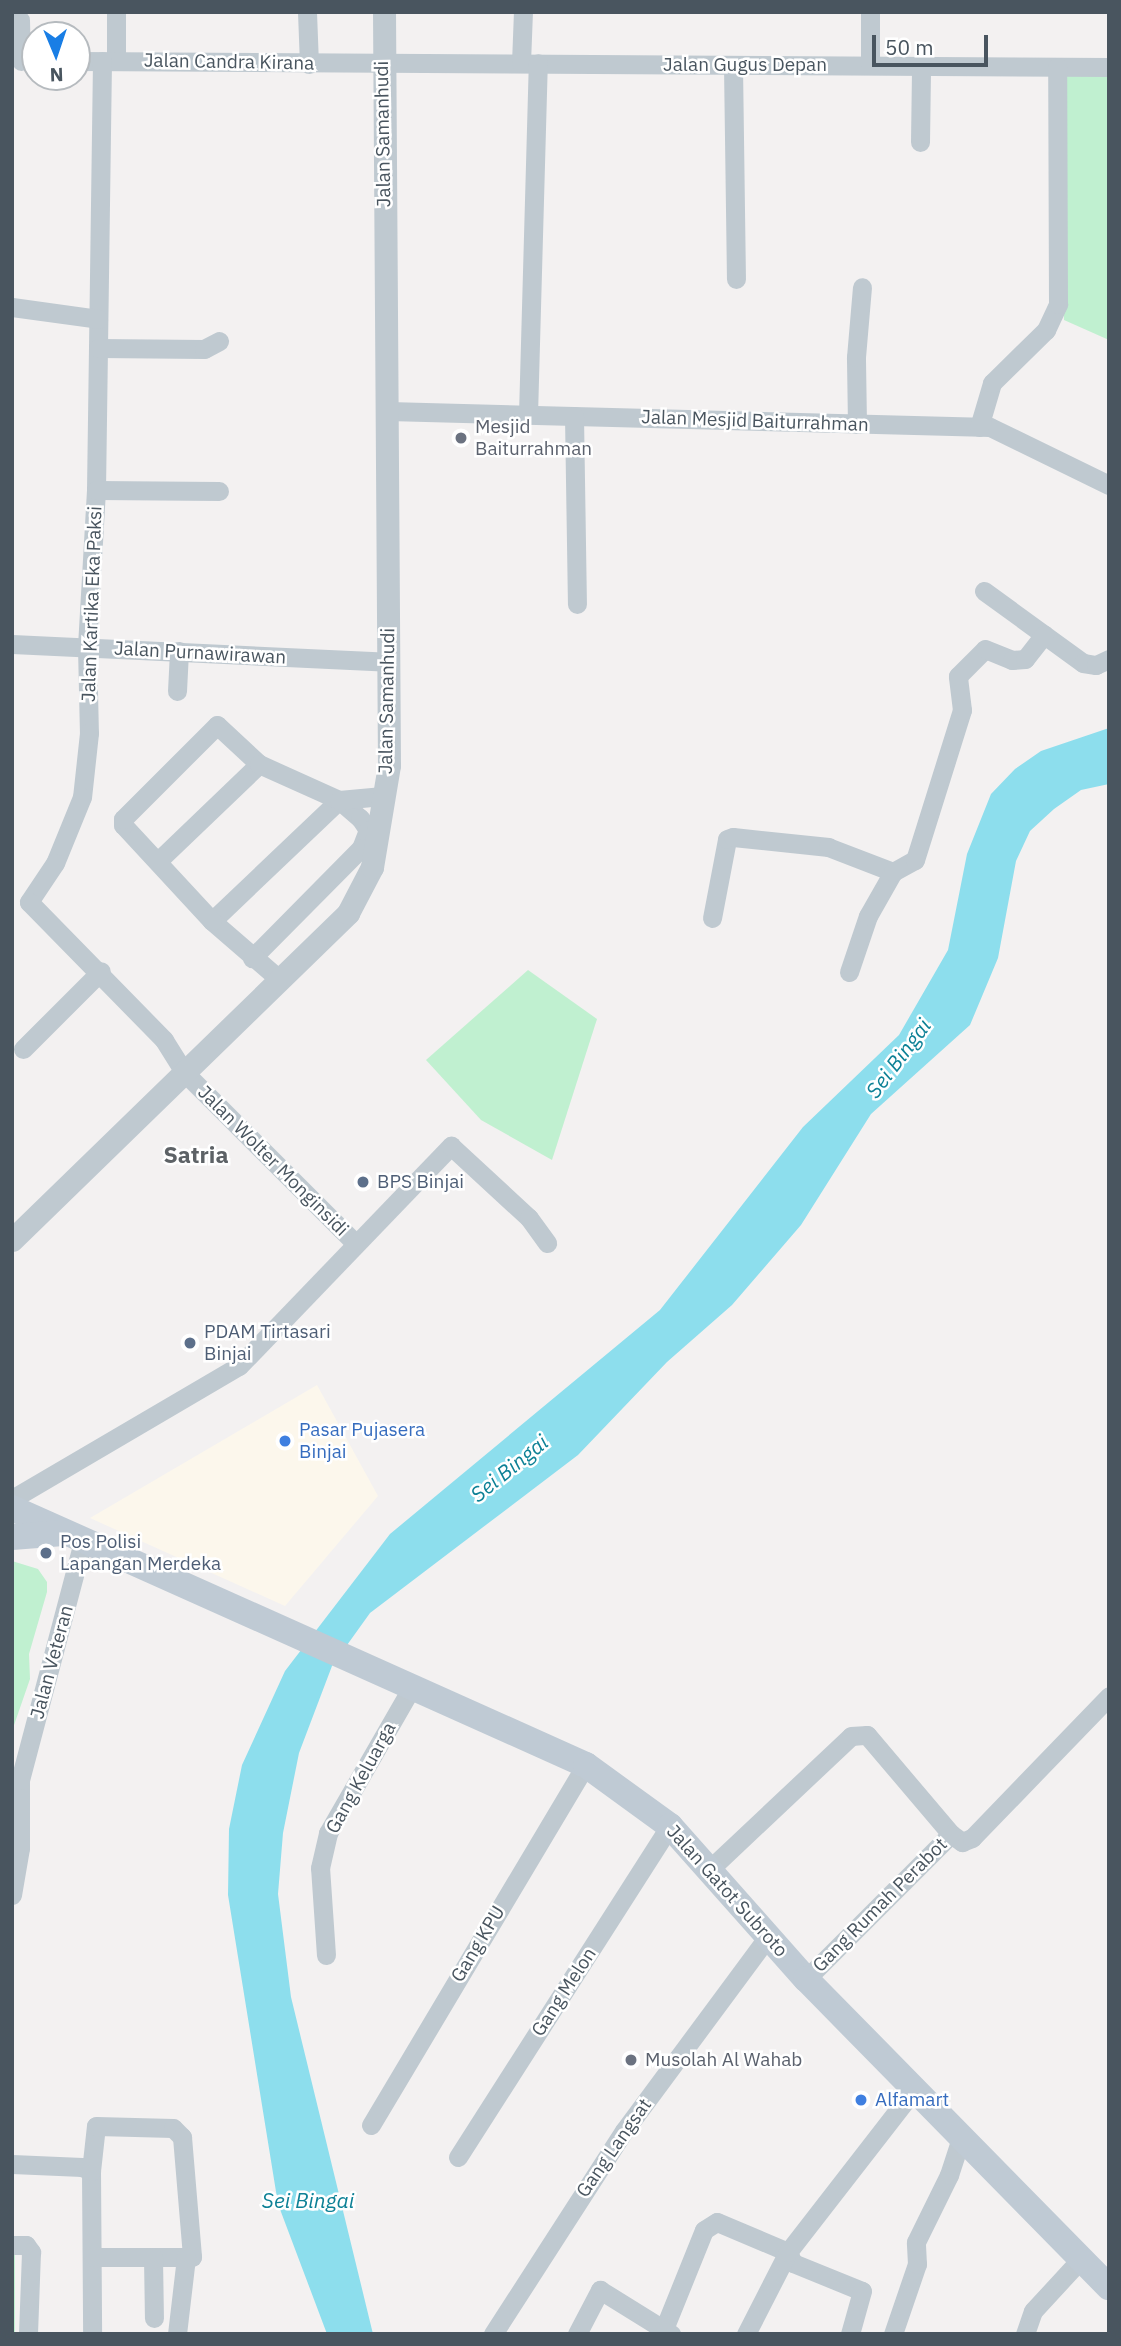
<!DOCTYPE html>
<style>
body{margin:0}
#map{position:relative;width:1121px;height:2346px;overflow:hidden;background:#f3f1f1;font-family:"IBM Plex Sans",sans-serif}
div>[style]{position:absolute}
.commercial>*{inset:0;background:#fcf7ec}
.green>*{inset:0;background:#c0f0d0}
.water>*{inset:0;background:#8ddeed}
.minor>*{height:19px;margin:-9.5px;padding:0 9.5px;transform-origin:9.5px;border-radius:9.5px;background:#bfc9d0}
.tertiary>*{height:23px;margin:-11.5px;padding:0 11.5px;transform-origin:11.5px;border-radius:11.5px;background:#bfc9d0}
.secondary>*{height:26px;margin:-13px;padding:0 13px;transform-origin:13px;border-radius:13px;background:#bfcad4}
.dots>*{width:19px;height:19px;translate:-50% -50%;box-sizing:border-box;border:4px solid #fff;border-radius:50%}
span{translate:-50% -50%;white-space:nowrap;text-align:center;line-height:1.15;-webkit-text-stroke:5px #fff;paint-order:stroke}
.street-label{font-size:19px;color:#49555f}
.worship-label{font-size:19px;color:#5b616d}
.left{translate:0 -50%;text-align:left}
.service-label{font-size:19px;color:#4e5e75}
.shop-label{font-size:19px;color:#366cbe}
.water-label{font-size:21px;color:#0d8196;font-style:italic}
.quarter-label{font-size:23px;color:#5d6266;font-weight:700}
.frame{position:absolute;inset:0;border:14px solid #49555f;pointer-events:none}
.north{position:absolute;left:21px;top:21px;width:70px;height:70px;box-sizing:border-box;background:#fff;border:2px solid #b6bbbf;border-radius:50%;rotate:178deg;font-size:19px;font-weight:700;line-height:28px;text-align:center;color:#49555f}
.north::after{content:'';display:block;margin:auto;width:24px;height:32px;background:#197ee5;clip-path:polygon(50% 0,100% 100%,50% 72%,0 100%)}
.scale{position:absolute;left:872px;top:35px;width:116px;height:32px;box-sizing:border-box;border:4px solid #49555f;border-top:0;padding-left:9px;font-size:21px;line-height:24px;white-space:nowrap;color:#49555f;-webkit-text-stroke:5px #fff;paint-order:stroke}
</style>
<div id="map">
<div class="commercial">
<i style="clip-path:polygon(317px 1385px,378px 1496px,285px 1606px,90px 1518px)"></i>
</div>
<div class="green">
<i style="clip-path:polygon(1109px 71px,1109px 340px,1064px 320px,1058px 72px)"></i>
<i style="clip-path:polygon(528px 970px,597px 1019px,552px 1160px,481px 1120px,426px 1060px)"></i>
<i style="clip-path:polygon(12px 1561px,38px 1569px,47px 1582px,47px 1592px,29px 1654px,30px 1679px,12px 1731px)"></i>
<i style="clip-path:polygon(12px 2250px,15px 2250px,15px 2334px,12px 2334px)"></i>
</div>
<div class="water">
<i style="clip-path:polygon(1109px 728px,1109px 784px,1081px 790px,1054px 809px,1030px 831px,1016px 861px,998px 958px,970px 1025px,871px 1114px,801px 1225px,732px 1305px,667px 1362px,578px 1455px,370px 1613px,332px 1666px,299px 1753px,283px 1833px,278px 1894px,291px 1997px,373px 2334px,327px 2334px,278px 2204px,228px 1895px,229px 1829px,242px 1765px,285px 1671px,390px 1534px,660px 1310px,803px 1127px,899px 1035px,948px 950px,967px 854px,991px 794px,1015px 769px,1041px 751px)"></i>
</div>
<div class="minor">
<i style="left:116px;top:12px;width:48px;rotate:90deg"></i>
<i style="left:307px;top:12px;width:52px;rotate:87.8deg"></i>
<i style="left:20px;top:20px;width:41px;rotate:88.6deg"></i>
<i style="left:77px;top:61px;width:1032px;rotate:0.33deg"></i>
<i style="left:102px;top:61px;width:429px;rotate:90.8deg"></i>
<i style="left:96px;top:490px;width:157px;rotate:93.3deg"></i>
<i style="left:87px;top:647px;width:86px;rotate:88.7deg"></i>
<i style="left:89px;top:733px;width:64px;rotate:96.2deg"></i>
<i style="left:82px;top:797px;width:71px;rotate:112.2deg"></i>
<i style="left:55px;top:863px;width:47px;rotate:123.7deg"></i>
<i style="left:29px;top:902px;width:193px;rotate:45.6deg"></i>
<i style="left:164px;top:1040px;width:36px;rotate:58deg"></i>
<i style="left:183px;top:1071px;width:243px;rotate:45deg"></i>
<i style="left:521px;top:63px;width:51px;rotate:-87.8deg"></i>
<i style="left:870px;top:65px;width:53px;rotate:-90deg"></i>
<i style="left:733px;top:66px;width:213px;rotate:89.2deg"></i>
<i style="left:920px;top:142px;width:76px;rotate:-89.2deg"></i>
<i style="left:12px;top:307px;width:87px;rotate:7.9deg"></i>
<i style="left:98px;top:348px;width:106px;rotate:0.5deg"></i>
<i style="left:204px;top:349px;width:17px;rotate:-28deg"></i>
<i style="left:388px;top:411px;width:602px;rotate:1.52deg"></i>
<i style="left:990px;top:427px;width:132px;rotate:26deg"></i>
<i style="left:528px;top:415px;width:352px;rotate:-88.4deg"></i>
<i style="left:574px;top:416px;width:188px;rotate:89.1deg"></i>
<i style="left:857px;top:424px;width:67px;rotate:-90.9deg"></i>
<i style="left:856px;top:357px;width:70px;rotate:-85.1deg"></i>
<i style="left:979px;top:427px;width:46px;rotate:-73.5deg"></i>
<i style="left:992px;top:383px;width:76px;rotate:-44.5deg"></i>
<i style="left:1046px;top:330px;width:29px;rotate:-65deg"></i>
<i style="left:1058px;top:304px;width:237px;rotate:-90.2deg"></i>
<i style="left:96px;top:490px;width:123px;rotate:0.5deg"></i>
<i style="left:984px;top:591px;width:122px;rotate:36deg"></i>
<i style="left:1083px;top:663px;width:13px;rotate:9deg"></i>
<i style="left:1096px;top:665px;width:14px;rotate:-25deg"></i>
<i style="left:12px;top:644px;width:376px;rotate:2.7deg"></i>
<i style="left:177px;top:691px;width:40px;rotate:-87.1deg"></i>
<i style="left:158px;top:861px;width:140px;rotate:-43.8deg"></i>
<i style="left:712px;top:918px;width:80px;rotate:-79.2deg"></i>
<i style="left:727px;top:839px;width:6px;rotate:-18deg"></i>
<i style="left:733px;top:837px;width:96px;rotate:6deg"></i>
<i style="left:828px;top:847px;width:70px;rotate:21deg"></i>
<i style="left:212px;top:921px;width:175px;rotate:-43.6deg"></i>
<i style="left:339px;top:800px;width:28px;rotate:41deg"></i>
<i style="left:360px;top:818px;width:14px;rotate:56deg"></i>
<i style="left:368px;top:830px;width:19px;rotate:111deg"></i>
<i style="left:361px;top:848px;width:155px;rotate:134.7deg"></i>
<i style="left:849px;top:972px;width:59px;rotate:-71.3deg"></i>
<i style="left:868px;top:916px;width:51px;rotate:-60.4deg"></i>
<i style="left:893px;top:872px;width:25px;rotate:-29deg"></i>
<i style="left:915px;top:860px;width:157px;rotate:-72.6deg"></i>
<i style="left:962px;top:710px;width:34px;rotate:-97deg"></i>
<i style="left:958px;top:676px;width:38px;rotate:-45deg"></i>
<i style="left:985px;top:649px;width:29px;rotate:22deg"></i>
<i style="left:1012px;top:660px;width:13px;rotate:-4deg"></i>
<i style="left:1025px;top:659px;width:31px;rotate:-52deg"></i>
<i style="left:279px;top:979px;width:89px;rotate:-139.1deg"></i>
<i style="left:212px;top:921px;width:131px;rotate:-132.8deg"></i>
<i style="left:123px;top:825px;width:6px;rotate:-90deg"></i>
<i style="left:123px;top:819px;width:133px;rotate:-45deg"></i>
<i style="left:217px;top:725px;width:57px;rotate:42.9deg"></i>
<i style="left:259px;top:764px;width:88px;rotate:24.2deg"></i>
<i style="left:339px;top:800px;width:44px;rotate:-5.2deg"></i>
<i style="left:23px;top:1049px;width:110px;rotate:-45deg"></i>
<i style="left:12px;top:1499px;width:263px;rotate:-30.4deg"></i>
<i style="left:239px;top:1366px;width:306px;rotate:-46.1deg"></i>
<i style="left:451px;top:1146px;width:106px;rotate:42.7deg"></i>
<i style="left:529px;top:1218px;width:31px;rotate:54deg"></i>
<i style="left:951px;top:1834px;width:14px;rotate:36deg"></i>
<i style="left:962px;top:1842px;width:11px;rotate:-22deg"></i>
<i style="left:972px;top:1838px;width:197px;rotate:-46deg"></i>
<i style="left:711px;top:1868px;width:192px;rotate:-43.3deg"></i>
<i style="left:851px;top:1736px;width:16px;rotate:-4deg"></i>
<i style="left:867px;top:1735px;width:130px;rotate:49.7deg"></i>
<i style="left:951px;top:1834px;width:205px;rotate:135deg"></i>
<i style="left:12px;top:1895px;width:48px;rotate:-80.3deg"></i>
<i style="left:20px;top:1848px;width:68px;rotate:-90deg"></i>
<i style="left:20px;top:1780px;width:247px;rotate:-75.2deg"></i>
<i style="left:326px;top:1955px;width:87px;rotate:-93.9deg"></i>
<i style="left:320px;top:1868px;width:36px;rotate:-77deg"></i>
<i style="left:328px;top:1833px;width:168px;rotate:-60.1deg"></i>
<i style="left:371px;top:2125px;width:419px;rotate:-59.2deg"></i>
<i style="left:458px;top:2157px;width:393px;rotate:-57.4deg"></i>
<i style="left:12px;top:2164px;width:70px;rotate:2.5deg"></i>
<i style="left:82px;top:2167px;width:10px;rotate:24deg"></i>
<i style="left:91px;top:2171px;width:163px;rotate:89.6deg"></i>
<i style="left:91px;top:2171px;width:45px;rotate:-83.7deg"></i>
<i style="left:96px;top:2126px;width:77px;rotate:1.5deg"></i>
<i style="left:173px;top:2128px;width:13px;rotate:45deg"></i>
<i style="left:182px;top:2137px;width:120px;rotate:85.2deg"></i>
<i style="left:192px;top:2257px;width:99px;rotate:180deg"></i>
<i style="left:12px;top:2245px;width:14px"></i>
<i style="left:26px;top:2245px;width:9px;rotate:54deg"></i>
<i style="left:31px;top:2252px;width:82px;rotate:92.1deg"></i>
<i style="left:153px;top:2257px;width:61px;rotate:89.1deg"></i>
<i style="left:177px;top:2334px;width:78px;rotate:-83.3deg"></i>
<i style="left:493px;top:2334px;width:242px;rotate:-57.2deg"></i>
<i style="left:624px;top:2131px;width:244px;rotate:-53.5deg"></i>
<i style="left:577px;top:2334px;width:50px;rotate:-62.4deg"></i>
<i style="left:600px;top:2290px;width:84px;rotate:31.8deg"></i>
<i style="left:662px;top:2334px;width:112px;rotate:-68deg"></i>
<i style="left:704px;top:2230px;width:15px;rotate:-32deg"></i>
<i style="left:717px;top:2222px;width:77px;rotate:22.9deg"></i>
<i style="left:788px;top:2252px;width:12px;rotate:66deg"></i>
<i style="left:793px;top:2263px;width:74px;rotate:22.1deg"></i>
<i style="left:862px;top:2291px;width:45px;rotate:105.6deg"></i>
<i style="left:746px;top:2334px;width:92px;rotate:-62.9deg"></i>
<i style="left:788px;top:2252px;width:209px;rotate:-52.2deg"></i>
<i style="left:893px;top:2334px;width:74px;rotate:-71.1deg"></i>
<i style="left:917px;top:2264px;width:22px;rotate:-93deg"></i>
<i style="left:916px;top:2242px;width:75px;rotate:-63.8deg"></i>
<i style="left:949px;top:2175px;width:40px;rotate:-72deg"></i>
<i style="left:1025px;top:2334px;width:24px;rotate:-71deg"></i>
<i style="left:1033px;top:2311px;width:69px;rotate:-47.3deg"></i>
</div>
<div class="tertiary">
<i style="left:12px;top:1240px;width:469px;rotate:-44.2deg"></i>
<i style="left:348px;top:913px;width:52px;rotate:-62.4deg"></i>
<i style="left:372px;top:867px;width:103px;rotate:-80.5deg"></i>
<i style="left:389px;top:765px;width:753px;rotate:-90.38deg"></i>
</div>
<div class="secondary">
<i style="left:12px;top:1508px;width:629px;rotate:24.12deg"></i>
<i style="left:586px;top:1765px;width:104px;rotate:36deg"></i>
<i style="left:670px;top:1826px;width:205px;rotate:48.4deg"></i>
<i style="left:806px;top:1979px;width:432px;rotate:45.5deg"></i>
<i style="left:12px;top:1537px;width:51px;rotate:-4.5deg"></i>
</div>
<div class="dots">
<i style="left:461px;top:438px;background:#6b7280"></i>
<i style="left:363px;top:1182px;background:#5c6f8a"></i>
<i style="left:190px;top:1343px;background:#5c6f8a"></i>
<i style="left:285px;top:1441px;background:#3f7fe0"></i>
<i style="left:46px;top:1553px;background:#5c6f8a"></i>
<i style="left:631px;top:2060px;background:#6b7280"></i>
<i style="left:861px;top:2100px;background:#3f7fe0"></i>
</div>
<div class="street-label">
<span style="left:229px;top:62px;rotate:1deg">Jalan Candra Kirana</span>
<span style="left:745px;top:65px">Jalan Gugus Depan</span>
<span style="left:383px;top:134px;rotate:-91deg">Jalan Samanhudi</span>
<span style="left:755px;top:421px;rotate:2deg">Jalan Mesjid Baiturrahman</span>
<span style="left:92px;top:604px;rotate:-88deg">Jalan Kartika Eka Paksi</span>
<span style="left:200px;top:653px;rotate:3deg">Jalan Purnawirawan</span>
<span style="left:387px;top:701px;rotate:-89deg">Jalan Samanhudi</span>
<span style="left:273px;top:1161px;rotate:45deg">Jalan Wolter Monginsidi</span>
<span style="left:52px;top:1662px;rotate:-75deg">Jalan Veteran</span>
<span style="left:361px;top:1778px;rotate:-61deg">Gang Keluarga</span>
<span style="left:727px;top:1891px;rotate:48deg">Jalan Gatot Subroto</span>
<span style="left:880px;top:1905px;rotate:-45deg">Gang Rumah Perabot</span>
<span style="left:478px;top:1944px;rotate:-59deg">Gang KPU</span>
<span style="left:564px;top:1992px;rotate:-57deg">Gang Melon</span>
<span style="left:614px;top:2148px;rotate:-55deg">Gang Langsat</span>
</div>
<div class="worship-label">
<span class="left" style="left:475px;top:438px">Mesjid<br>Baiturrahman</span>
<span class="left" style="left:645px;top:2060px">Musolah Al Wahab</span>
</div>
<div class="service-label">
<span class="left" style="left:377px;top:1182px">BPS Binjai</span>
<span class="left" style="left:204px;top:1343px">PDAM Tirtasari<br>Binjai</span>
<span class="left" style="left:60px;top:1553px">Pos Polisi<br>Lapangan Merdeka</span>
</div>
<div class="shop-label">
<span class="left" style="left:299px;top:1441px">Pasar Pujasera<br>Binjai</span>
<span class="left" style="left:875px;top:2100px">Alfamart</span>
</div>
<div class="water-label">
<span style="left:898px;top:1058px;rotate:-53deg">Sei Bingai</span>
<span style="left:509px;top:1468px;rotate:-39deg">Sei Bingai</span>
<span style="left:308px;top:2200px">Sei Bingai</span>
</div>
<div class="quarter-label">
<span style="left:196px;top:1154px">Satria</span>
</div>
<div class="frame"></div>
<div class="north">N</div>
<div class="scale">50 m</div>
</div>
